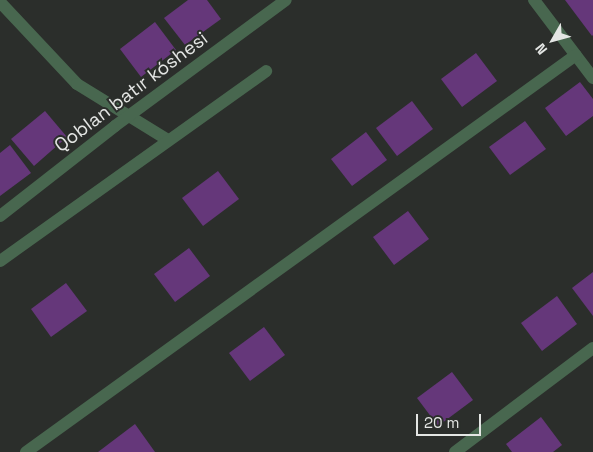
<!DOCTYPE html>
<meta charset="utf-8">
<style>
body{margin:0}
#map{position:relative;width:593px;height:452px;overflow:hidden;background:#2b2e2b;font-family:"Space Grotesk",sans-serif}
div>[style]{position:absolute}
.building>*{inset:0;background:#65377a}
.minor>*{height:12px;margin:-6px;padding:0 6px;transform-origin:6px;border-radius:6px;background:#48674f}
span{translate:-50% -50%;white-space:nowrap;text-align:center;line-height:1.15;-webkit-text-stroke:4px #2b2e2b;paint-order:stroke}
.street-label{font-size:19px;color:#e4e6e4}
.north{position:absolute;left:528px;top:15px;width:50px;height:50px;-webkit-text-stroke:4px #2b2e2b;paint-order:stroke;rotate:232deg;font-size:14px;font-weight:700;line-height:20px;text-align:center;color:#e4e6e4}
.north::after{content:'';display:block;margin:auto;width:18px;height:22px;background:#e4e6e4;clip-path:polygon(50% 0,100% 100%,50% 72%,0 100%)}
.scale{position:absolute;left:416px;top:414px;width:65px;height:22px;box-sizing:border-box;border:2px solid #e4e6e4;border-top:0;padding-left:6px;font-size:15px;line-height:18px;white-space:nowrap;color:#e4e6e4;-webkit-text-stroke:4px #2b2e2b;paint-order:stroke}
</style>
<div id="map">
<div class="building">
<i style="clip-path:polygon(188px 0,207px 0,221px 19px,185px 45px,164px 18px)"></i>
<i style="clip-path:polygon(565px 0,593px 0,593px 35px,592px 36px)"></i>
<i style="clip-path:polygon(155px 22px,176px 50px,141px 77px,120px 49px)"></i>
<i style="clip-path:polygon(476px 53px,497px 81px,462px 107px,441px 79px)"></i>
<i style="clip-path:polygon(580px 82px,593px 99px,593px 116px,566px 136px,545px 108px)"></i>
<i style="clip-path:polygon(412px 101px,433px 129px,397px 156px,376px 128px)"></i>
<i style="clip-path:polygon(45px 111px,67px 137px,34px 166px,11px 139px)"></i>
<i style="clip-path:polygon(525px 121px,546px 149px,510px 175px,489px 147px)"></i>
<i style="clip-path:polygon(366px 132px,387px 160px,352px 186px,331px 159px)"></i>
<i style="clip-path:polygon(10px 145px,31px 173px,0 196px,0 153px)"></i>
<i style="clip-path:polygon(218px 171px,239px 199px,203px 226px,182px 198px)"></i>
<i style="clip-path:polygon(408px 211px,429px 239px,394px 265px,373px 237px)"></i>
<i style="clip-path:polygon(189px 248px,210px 276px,175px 302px,154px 274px)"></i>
<i style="clip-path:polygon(593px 272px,593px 316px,572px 288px)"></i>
<i style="clip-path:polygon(66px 283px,87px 311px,51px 337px,31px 309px)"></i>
<i style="clip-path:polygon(557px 296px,577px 324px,542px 351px,521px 323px)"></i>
<i style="clip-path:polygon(264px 327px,285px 355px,250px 381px,229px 353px)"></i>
<i style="clip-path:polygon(452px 372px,473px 400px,438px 426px,417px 398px)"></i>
<i style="clip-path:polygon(541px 417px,562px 445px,553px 452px,512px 452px,506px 444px)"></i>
<i style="clip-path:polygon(135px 424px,155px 452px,98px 452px)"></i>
</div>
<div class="minor">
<i style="left:534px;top:0;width:98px;rotate:52.9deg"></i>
<i style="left:0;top:2px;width:112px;rotate:46.8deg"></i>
<i style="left:77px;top:84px;width:107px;rotate:31.6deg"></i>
<i style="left:0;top:216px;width:146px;rotate:-38deg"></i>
<i style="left:115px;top:126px;width:212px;rotate:-36.4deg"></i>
<i style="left:0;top:261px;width:327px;rotate:-35.5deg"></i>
<i style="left:26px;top:452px;width:678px;rotate:-35.82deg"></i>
<i style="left:455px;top:452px;width:173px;rotate:-37deg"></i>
</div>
<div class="street-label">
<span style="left:131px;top:92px;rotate:-37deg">Qoblan batır kóshesi</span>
</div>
<div class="north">N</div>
<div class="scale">20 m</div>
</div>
